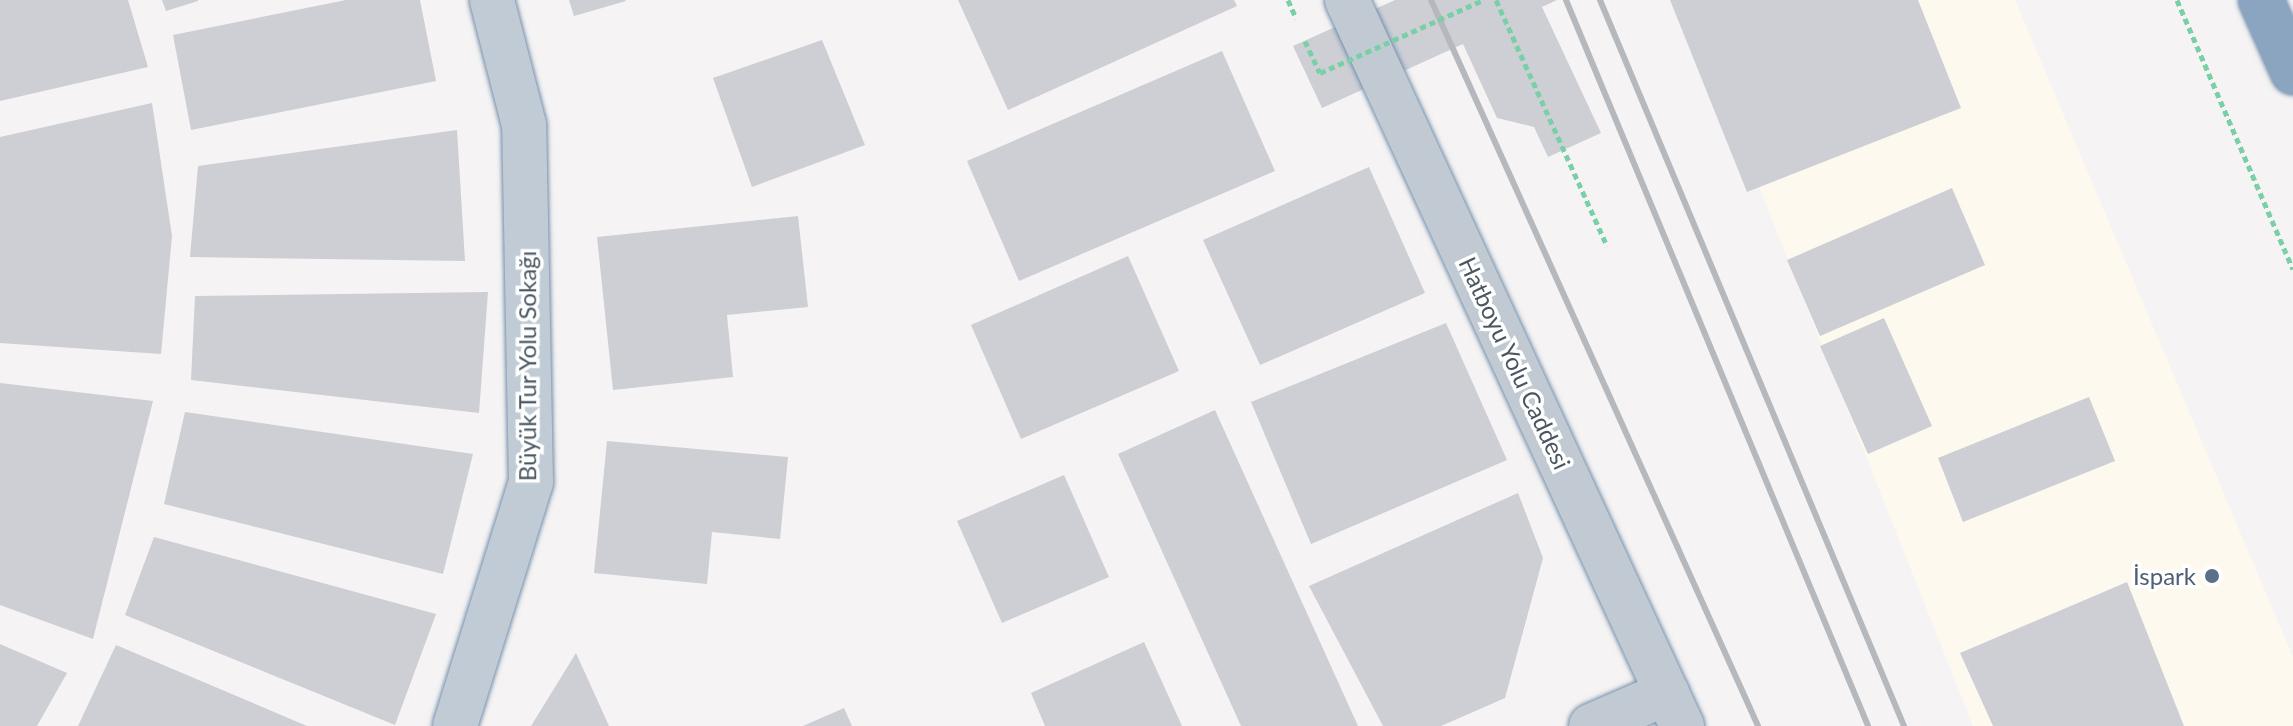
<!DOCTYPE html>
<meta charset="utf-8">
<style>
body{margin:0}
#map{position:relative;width:2293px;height:726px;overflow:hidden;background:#f5f3f3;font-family:Lato,sans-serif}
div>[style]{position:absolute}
.commercial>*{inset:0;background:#fdf9ef}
.building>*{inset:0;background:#cdcfd5}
.path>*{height:5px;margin-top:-2.5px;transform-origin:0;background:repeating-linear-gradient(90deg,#7ad0a6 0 6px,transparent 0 10px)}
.roads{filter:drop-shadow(0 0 2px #7690ad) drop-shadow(0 0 2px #7690ad)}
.street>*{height:44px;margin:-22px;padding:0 22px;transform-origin:22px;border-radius:22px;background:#c1cad2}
.secondary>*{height:44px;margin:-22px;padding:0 22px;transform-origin:22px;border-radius:22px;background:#c1cbd6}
.highway>*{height:44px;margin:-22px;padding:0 22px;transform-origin:22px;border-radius:22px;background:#8ba5c1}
.rail>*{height:6px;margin:-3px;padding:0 3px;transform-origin:3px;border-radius:3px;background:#b5b8bd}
.path-bridge>*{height:5px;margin-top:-2.5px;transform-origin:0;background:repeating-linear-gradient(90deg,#7ad0a6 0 6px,transparent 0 10px)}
.dots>*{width:22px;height:22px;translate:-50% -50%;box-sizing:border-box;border:4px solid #fff;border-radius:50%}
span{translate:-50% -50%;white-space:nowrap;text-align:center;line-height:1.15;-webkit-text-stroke:7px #fff;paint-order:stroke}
.street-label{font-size:24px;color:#4a5661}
.service-label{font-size:24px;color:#4e5e75}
.right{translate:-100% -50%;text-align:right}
</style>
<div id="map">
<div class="commercial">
<i style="clip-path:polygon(1685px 0,2015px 0,2293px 657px,2293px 726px,1973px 726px)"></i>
</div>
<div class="building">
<i style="clip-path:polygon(0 0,128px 0,148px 67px,0 101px)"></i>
<i style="clip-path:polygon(162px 0,198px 0,198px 1px,166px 11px)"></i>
<i style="clip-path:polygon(346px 0,420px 0,436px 81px,191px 130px,173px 35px)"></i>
<i style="clip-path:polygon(569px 0,625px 0,626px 1px,574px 16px)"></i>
<i style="clip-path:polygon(958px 0,1234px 0,1237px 6px,1008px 110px)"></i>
<i style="clip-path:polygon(1395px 0,1557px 0,1542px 7px,1601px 133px,1548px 157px,1534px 127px,1497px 118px,1463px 44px,1322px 108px,1293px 46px)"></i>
<i style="clip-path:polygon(1670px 0,1918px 0,1961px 108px,1747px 192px)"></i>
<i style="clip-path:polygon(822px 40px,865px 145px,752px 187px,713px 78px)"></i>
<i style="clip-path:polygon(1222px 51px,1275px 171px,1019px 281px,967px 161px)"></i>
<i style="clip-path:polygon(152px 103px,172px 236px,161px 354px,0 343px,0 137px)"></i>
<i style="clip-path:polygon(457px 130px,465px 261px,190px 257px,198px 166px)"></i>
<i style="clip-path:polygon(1369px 167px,1425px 293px,1260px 365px,1203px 240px)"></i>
<i style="clip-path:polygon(1952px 188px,1985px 265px,1820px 336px,1787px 260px)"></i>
<i style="clip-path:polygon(798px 216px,808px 307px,727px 315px,733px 377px,613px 390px,597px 237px)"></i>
<i style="clip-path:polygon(1128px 256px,1179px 371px,1021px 439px,971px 325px)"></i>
<i style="clip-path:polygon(488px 292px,479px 413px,191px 380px,195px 296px)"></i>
<i style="clip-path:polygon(1884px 318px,1932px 426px,1868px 454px,1820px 346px)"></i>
<i style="clip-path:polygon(1446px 323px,1507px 460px,1311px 544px,1251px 402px)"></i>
<i style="clip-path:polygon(0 383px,153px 401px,93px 639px,0 605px)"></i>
<i style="clip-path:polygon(2089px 397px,2115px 461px,1963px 522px,1938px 458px)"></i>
<i style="clip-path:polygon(1215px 410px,1358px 726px,1241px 726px,1118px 454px)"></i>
<i style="clip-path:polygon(185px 412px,473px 454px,443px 574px,164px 504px)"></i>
<i style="clip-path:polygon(607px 441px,788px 457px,780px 539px,712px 532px,707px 584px,594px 573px)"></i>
<i style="clip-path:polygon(1064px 475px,1109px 577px,1002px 623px,957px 521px)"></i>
<i style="clip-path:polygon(1518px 493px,1543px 558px,1505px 698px,1441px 726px,1383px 726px,1309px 586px)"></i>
<i style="clip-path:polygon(154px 537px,436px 614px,395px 725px,125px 615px)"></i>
<i style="clip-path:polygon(2127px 582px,2184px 726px,1993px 726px,1960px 653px)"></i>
<i style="clip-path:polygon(1144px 642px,1182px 726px,1045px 726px,1031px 693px)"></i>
<i style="clip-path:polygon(0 644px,67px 673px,37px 726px,0 726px)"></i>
<i style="clip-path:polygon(116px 645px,307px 726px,78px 726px)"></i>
<i style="clip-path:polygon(576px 653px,609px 726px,531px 726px)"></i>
<i style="clip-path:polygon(844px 708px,852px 726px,803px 726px)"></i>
</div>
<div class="path">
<i style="left:1288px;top:0;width:20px;rotate:66deg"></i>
<i style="left:1496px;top:0;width:270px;rotate:65.7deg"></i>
<i style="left:2177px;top:0;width:293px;rotate:66.7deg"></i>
</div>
<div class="roads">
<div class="street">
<i style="left:1347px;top:0;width:800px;rotate:65.23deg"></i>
<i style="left:1591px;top:726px;width:83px;rotate:-23.5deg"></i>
</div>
<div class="secondary">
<i style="left:455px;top:726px;width:256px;rotate:-72.7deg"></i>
<i style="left:531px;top:482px;width:357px;rotate:-91.1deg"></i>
<i style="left:524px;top:125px;width:129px;rotate:-104.4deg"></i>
</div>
<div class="highway">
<i style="left:2261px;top:0;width:79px;rotate:66deg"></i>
</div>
</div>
<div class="rail">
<i style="left:1431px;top:0;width:796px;rotate:65.75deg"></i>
<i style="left:1566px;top:0;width:786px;rotate:67.41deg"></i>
<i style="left:1600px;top:0;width:787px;rotate:67.28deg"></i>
</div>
<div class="path-bridge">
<i style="left:1305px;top:41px;width:35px;rotate:65deg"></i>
<i style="left:1320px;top:73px;width:179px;rotate:-24.1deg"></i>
</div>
<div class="dots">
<i style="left:2212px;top:576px;background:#5c6f8a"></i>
</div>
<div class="street-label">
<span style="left:1515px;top:363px;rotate:65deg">Hatboyu Yolu Caddesi</span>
<span style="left:527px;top:366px;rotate:-90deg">Büyük Tur Yolu Sokağı</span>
</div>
<div class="service-label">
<span class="right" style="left:2196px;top:576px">İspark</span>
</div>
</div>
